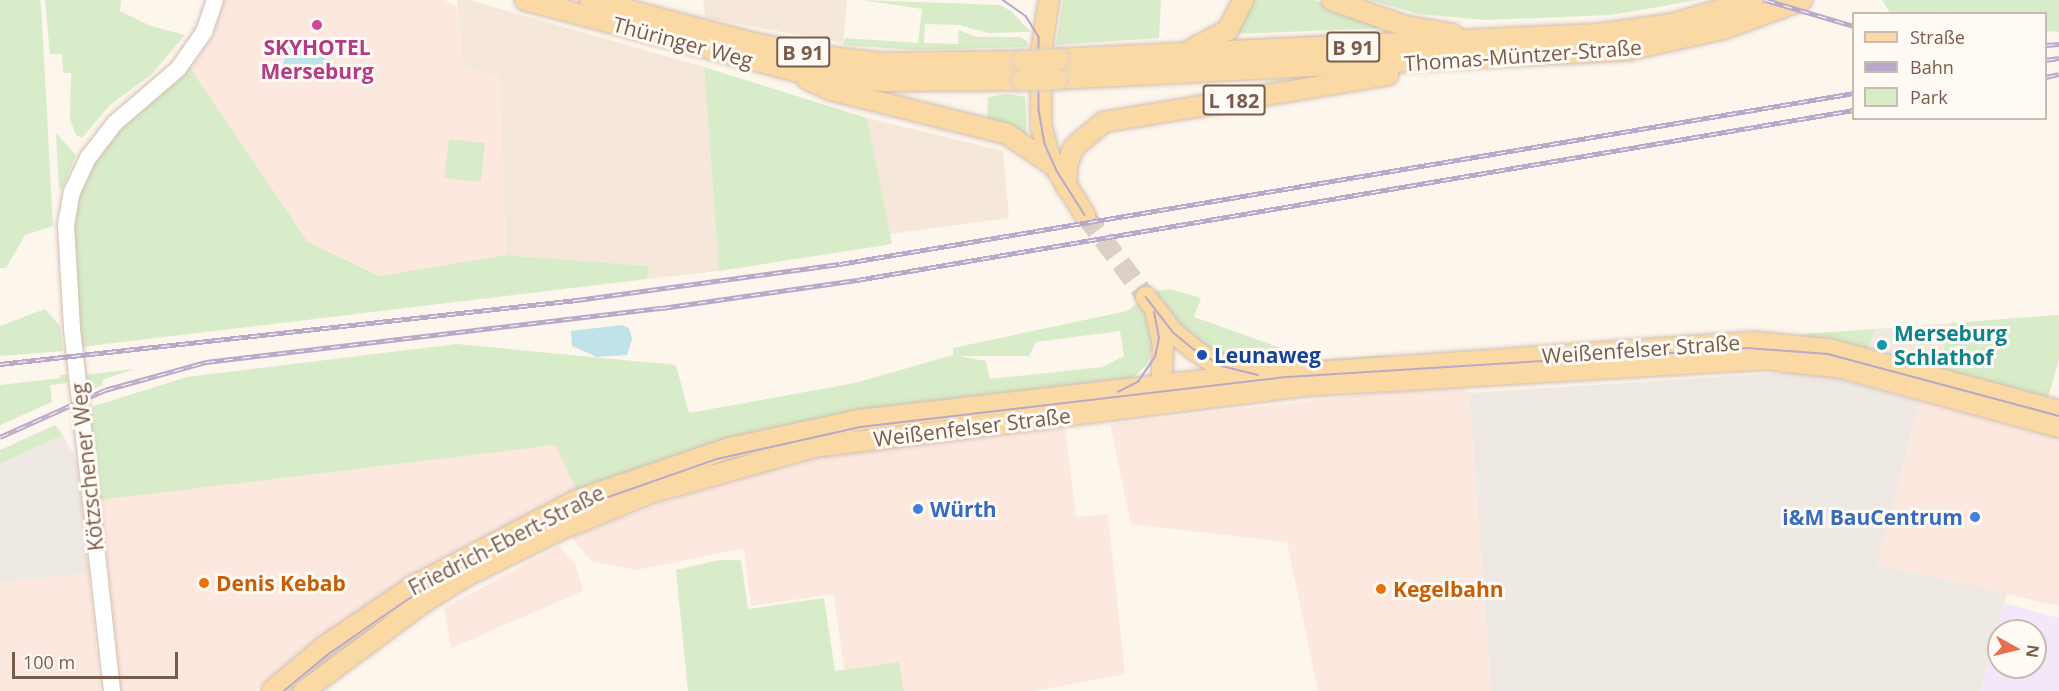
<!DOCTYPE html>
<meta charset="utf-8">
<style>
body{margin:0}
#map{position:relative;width:2059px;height:691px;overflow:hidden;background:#fdf6ec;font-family:"Open Sans",sans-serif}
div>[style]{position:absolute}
.residential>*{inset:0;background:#f5e8da}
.commercial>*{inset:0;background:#fde8e0}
.industrial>*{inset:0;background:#efe9e4}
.education>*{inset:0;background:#f3e8fa}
.green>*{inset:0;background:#d8ecc9}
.water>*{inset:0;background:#bfe3e8}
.major-tunnel>*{height:20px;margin-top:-10px;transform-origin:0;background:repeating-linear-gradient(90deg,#dcd0c4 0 20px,transparent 0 30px)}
.roads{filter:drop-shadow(0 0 2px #d1beb0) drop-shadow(0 0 2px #d1beb0)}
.minor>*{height:16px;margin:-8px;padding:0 8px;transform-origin:8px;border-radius:8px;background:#fff}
.major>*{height:20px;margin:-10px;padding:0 10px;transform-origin:10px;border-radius:10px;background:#fbd9a5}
.tram>*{height:1.5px;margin:-0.75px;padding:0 0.75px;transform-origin:0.75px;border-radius:0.75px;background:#b9a8c9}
.rail>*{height:5px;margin-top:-2.5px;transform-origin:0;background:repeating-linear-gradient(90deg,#fffaf3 0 9px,#b9a8c9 0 18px);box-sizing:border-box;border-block:2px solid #b9a8c9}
.bridges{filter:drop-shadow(0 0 2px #dad1cd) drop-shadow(0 0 2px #dad1cd)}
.major-bridge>*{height:20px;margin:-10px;padding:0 10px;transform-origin:10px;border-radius:10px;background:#fbd9a5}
.dots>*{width:16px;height:16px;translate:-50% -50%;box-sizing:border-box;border:3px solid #fffaf3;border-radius:50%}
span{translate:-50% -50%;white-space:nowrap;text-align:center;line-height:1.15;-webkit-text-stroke:6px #fffaf3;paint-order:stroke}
.shield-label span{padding:2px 4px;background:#fffaf3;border:2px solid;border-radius:4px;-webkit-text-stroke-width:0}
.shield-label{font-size:20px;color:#7a5c4d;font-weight:700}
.street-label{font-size:21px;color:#7a5c4d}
.hotel-label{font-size:21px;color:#b23c85;font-weight:700}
.culture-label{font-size:21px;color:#0d838f;font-weight:700}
.left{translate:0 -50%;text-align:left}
.transit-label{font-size:21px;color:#164399;font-weight:700}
.shop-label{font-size:21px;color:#366cbe;font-weight:700}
.right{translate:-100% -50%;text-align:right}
.food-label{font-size:21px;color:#c56008;font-weight:700}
.legend{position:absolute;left:1852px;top:12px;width:195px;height:108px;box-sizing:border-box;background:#fffaf3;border:2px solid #cabbb1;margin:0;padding:8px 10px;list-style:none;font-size:18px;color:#7a5c4d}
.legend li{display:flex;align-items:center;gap:12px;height:30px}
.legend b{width:30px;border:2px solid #cabbb1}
.north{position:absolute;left:1987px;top:619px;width:60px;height:60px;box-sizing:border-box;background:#fffaf3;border:2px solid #cabbb1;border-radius:50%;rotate:98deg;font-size:16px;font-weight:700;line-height:24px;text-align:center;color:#7a5c4d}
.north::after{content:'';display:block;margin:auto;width:21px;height:27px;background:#e76f51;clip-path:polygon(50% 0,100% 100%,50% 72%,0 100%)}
.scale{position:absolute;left:12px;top:652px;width:166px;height:27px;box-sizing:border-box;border:3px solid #7a5c4d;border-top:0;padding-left:8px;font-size:18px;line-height:21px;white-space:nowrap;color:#7a5c4d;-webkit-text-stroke:4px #fffaf3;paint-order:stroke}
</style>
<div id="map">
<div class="residential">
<i style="clip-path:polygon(457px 0,469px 0,704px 67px,719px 271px,647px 279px,648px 266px,506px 255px,499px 77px,463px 67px)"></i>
<i style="clip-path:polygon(703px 0,847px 0,843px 43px,706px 18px)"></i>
<i style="clip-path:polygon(867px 118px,1003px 151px,1009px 218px,889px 234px)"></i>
<i style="clip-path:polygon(1951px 323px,1937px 371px,1895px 360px,1904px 327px)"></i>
</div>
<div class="commercial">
<i style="clip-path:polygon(223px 0,444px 0,457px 7px,463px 67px,499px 77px,506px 255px,381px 276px,308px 242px,190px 68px,214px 35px)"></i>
<i style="clip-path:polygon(1462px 388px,1469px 393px,1491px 691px,1318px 691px,1287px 542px,1131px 524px,1110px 424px,1397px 391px)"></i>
<i style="clip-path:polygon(1920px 401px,2059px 437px,2059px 606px,1877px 565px)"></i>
<i style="clip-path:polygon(1065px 428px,1076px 517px,1108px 514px,1125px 674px,1034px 691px,904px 691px,899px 662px,844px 670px,834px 594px,751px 606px,744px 548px,637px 570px,591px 561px,571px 537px,659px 504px,816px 455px)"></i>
<i style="clip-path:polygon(556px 445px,578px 493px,457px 549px,312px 645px,256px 691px,121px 691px,101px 500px)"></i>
<i style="clip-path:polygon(559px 546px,576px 565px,583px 591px,451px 648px,444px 608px)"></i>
<i style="clip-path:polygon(89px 573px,100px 691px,0 691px,0 583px)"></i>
</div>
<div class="industrial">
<i style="clip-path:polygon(1904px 327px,1895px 360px,1868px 353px,1875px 329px)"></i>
<i style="clip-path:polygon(1809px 371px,1920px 401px,1877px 565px,2007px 593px,1981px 691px,1491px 691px,1469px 393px)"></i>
<i style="clip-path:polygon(63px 435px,76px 459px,89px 573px,0 583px,0 464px)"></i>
</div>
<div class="education">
<i style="clip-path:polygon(evenodd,2004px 603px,2059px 618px,2059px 691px,1981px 691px,2004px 603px,1999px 631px,2035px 631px,2035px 667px,1999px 667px,1999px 631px)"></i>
</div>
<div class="green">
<i style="clip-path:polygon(0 0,39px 0,41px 3px,53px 226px,25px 235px,6px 268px,0 268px)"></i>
<i style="clip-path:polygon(45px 0,121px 0,120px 11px,151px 26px,185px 35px,152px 74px,110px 105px,82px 138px,76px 135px,70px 120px,71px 73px,63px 73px,62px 54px,50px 54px)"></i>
<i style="clip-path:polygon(861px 0,1000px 5px,1011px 11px,1031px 32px,988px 33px,959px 25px,925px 24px,924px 43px,958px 44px,959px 30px,976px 37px,1021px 37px,1028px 42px,1027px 47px,915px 50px,843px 45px,845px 38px,918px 43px,922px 9px)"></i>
<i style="clip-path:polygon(1063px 0,1161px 0,1159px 38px,1056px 45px)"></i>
<i style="clip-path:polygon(1248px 0,1314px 0,1387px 28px,1231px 34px)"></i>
<i style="clip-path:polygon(1370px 0,1698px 0,1611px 15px,1485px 20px,1419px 14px)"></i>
<i style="clip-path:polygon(1882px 0,2059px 0,2059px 32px,2046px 31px,2046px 14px,1890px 13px)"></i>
<i style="clip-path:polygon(1402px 32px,1423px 36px,1217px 44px,1225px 40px)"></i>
<i style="clip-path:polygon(704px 67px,867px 118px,892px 244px,719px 271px)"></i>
<i style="clip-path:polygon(190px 68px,308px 242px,380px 276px,506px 255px,649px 266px,647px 279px,80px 347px,72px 235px,80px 193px,90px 167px,121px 129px)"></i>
<i style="clip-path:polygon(1007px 94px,1025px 97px,1027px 136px,987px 122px,988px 97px)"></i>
<i style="clip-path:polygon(56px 133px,76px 155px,62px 189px,59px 189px)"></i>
<i style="clip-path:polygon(449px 139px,485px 143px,481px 182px,444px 178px)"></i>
<i style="clip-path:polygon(1170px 289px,1201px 298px,1194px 317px,1315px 360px,1389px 355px,1390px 363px,1260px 368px,1241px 363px,1204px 345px,1175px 320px,1154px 291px)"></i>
<i style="clip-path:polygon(evenodd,1138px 303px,1147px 315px,1154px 344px,1147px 365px,1130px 380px,962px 400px,578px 493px,555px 445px,101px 500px,96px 495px,88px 408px,187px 377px,457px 344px,676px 365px,689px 413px,855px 383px,953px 355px,953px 348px,1127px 311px,1138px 303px,1120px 331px,1124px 356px,1103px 367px,990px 379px,986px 361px,958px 356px,1029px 356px,1036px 342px,1120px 331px)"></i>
<i style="clip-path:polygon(45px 309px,60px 326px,63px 351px,0 356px,0 326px)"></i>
<i style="clip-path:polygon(2059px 315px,2059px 360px,2047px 401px,1937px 371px,1951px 323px)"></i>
<i style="clip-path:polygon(1875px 329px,1867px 353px,1801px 334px)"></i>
<i style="clip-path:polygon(134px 369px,102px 380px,103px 385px,88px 391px,84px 375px)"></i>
<i style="clip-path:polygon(60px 375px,67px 375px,68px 383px,50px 385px,52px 402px,0 425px,0 385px,61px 378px)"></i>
<i style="clip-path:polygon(55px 425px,63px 435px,0 464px,0 450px)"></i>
<i style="clip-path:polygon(719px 560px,741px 560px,748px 609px,824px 598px,835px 671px,899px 662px,904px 691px,688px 691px,676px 570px)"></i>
</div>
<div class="water">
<i style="clip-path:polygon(288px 44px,326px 53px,325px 62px,311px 75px,282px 68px)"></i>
<i style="clip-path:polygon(622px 325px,629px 328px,632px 339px,627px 355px,597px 357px,572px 346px,571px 331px)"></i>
</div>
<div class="major-tunnel">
<i style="left:1085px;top:215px;width:102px;rotate:53.4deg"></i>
</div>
<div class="roads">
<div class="minor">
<i style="left:112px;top:691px;width:365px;rotate:-96.3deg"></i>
<i style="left:72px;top:328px;width:103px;rotate:-93.3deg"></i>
<i style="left:66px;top:225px;width:34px;rotate:-80deg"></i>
<i style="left:72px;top:192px;width:38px;rotate:-65deg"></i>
<i style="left:88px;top:158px;width:44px;rotate:-52.4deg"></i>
<i style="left:115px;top:123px;width:83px;rotate:-40.6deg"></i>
<i style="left:178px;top:69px;width:45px;rotate:-54.9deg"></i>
<i style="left:204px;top:32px;width:34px;rotate:-71deg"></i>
</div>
<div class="major">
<i style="left:525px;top:0;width:280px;rotate:14.7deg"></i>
<i style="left:796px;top:71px;width:86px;rotate:6.7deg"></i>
<i style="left:881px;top:81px;width:141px;rotate:-0.4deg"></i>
<i style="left:590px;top:0;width:169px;rotate:14.8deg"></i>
<i style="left:753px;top:43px;width:68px;rotate:11deg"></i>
<i style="left:820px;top:56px;width:62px;rotate:6.4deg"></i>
<i style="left:882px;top:63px;width:141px;rotate:-0.8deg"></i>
<i style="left:1049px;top:0;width:53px;rotate:98.7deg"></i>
<i style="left:1041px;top:52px;width:74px;rotate:90deg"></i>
<i style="left:1041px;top:126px;width:35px;rotate:74deg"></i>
<i style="left:1051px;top:160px;width:65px;rotate:58.3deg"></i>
<i style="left:1332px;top:0;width:77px;rotate:19.6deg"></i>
<i style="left:1405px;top:26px;width:48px;rotate:9.7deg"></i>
<i style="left:1192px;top:49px;width:41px;rotate:-27.8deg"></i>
<i style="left:1228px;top:30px;width:34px;rotate:-63deg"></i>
<i style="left:1058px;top:59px;width:542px;rotate:-2.65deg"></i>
<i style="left:1599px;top:34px;width:74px;rotate:-7.8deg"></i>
<i style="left:1672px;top:24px;width:84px;rotate:-16.5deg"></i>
<i style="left:807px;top:79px;width:26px;rotate:25deg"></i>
<i style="left:831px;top:90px;width:181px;rotate:14deg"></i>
<i style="left:1007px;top:134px;width:57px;rotate:34.2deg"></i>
<i style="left:1057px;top:79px;width:572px;rotate:-2.91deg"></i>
<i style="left:1628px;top:50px;width:97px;rotate:-12.5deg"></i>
<i style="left:1723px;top:29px;width:84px;rotate:-20.2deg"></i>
<i style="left:1066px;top:187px;width:22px;rotate:-87deg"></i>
<i style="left:1067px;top:165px;width:19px;rotate:-69deg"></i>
<i style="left:1074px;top:147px;width:39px;rotate:-40deg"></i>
<i style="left:1104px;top:122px;width:288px;rotate:-9.4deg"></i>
<i style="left:1146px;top:297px;width:44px;rotate:52.4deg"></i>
<i style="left:1173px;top:332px;width:26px;rotate:40deg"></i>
<i style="left:1193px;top:349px;width:24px;rotate:33deg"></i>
<i style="left:1213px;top:362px;width:32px;rotate:20deg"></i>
<i style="left:1156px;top:314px;width:32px;rotate:77deg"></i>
<i style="left:1163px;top:345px;width:53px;rotate:92.2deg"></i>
<i style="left:272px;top:691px;width:70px;rotate:-40.3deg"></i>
<i style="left:325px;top:646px;width:105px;rotate:-34.1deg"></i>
<i style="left:412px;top:587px;width:187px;rotate:-27.8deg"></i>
<i style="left:577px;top:500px;width:162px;rotate:-18.8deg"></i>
<i style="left:730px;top:448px;width:132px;rotate:-12.2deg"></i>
<i style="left:859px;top:420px;width:358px;rotate:-6.6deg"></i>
<i style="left:1215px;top:379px;width:539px;rotate:-3.93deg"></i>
<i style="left:1753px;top:342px;width:75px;rotate:5.3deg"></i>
<i style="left:1828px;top:349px;width:239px;rotate:15deg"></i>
<i style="left:304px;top:691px;width:146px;rotate:-36.6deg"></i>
<i style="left:421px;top:604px;width:53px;rotate:-31.9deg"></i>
<i style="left:466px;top:576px;width:104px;rotate:-26.3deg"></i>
<i style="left:559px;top:530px;width:99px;rotate:-21.9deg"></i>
<i style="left:651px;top:493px;width:169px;rotate:-15.8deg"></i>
<i style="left:814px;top:447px;width:491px;rotate:-7.1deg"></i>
<i style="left:1301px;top:386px;width:465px;rotate:-3.3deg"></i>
<i style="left:1765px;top:359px;width:78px;rotate:6.7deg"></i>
<i style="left:1842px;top:368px;width:225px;rotate:15.2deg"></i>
</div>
</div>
<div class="tram">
<i style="left:1003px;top:0;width:28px;rotate:35deg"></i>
<i style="left:1026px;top:16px;width:25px;rotate:58deg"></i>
<i style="left:1039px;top:37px;width:73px;rotate:90deg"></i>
<i style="left:1039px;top:110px;width:35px;rotate:80deg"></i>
<i style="left:1045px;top:144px;width:30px;rotate:66deg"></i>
<i style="left:1057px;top:171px;width:52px;rotate:57.5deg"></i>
<i style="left:1146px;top:297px;width:44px;rotate:52.4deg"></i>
<i style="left:1173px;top:332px;width:26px;rotate:40deg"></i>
<i style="left:1193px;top:349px;width:34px;rotate:30deg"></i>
<i style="left:1222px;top:366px;width:37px;rotate:14deg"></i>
<i style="left:1118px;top:392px;width:22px;rotate:-27deg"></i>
<i style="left:1138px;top:382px;width:30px;rotate:-56deg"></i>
<i style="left:1155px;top:357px;width:19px;rotate:-78deg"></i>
<i style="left:1159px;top:338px;width:26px;rotate:-101deg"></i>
<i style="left:284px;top:691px;width:60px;rotate:-39.6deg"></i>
<i style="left:330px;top:653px;width:104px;rotate:-34.5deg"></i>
<i style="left:416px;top:594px;width:99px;rotate:-29.7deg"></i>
<i style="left:502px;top:545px;width:87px;rotate:-26deg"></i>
<i style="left:580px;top:507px;width:145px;rotate:-19.3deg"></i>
<i style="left:717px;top:459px;width:147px;rotate:-12.6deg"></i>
<i style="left:860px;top:427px;width:431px;rotate:-6.7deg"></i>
<i style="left:1288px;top:377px;width:460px;rotate:-3.6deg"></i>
<i style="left:1747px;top:348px;width:81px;rotate:4.2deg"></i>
<i style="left:1828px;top:354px;width:239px;rotate:15deg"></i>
</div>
<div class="rail">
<i style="left:1766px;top:0;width:92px;rotate:16.5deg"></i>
<i style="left:2046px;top:45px;width:13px;rotate:-4deg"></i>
<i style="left:2046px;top:60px;width:13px;rotate:-9deg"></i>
<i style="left:2046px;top:77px;width:13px;rotate:-13deg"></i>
<i style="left:0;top:364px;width:581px;rotate:-6.33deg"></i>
<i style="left:577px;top:300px;width:265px;rotate:-7.8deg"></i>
<i style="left:840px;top:264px;width:1028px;rotate:-9.57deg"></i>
<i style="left:0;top:437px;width:115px;rotate:-24.1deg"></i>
<i style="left:105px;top:390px;width:105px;rotate:-15.5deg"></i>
<i style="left:206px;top:362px;width:459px;rotate:-6.8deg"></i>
<i style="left:662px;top:308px;width:197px;rotate:-8.2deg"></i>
<i style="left:857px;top:280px;width:1011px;rotate:-9.68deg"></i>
</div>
<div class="bridges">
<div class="major-bridge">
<i style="left:1023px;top:61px;width:35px;rotate:-3deg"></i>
<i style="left:1022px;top:80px;width:35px;rotate:-2deg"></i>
</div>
</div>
<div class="dots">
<i style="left:317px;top:25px;background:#d1479c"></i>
<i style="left:1882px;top:345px;background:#0f9aa8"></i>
<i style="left:1202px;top:355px;background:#1a4fb4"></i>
<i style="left:918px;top:509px;background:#3f7fe0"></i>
<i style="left:1975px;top:517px;background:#3f7fe0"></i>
<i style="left:204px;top:583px;background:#e8710a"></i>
<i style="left:1381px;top:589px;background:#e8710a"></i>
</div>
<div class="shield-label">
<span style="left:1353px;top:47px">B 91</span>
<span style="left:803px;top:52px">B 91</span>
<span style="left:1234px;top:100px">L 182</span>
</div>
<div class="street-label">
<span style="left:683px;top:42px;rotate:15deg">Thüringer Weg</span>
<span style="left:1523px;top:55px;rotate:-4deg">Thomas-Müntzer-Straße</span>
<span style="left:1641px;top:349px;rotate:-4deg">Weißenfelser Straße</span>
<span style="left:972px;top:427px;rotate:-7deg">Weißenfelser Straße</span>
<span style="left:87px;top:467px;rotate:-96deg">Kötzschener Weg</span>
<span style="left:506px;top:540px;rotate:-27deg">Friedrich-Ebert-Straße</span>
</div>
<div class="hotel-label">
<span style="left:317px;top:59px">SKYHOTEL<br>Merseburg</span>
</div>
<div class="culture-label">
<span class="left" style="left:1894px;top:345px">Merseburg<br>Schlathof</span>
</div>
<div class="transit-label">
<span class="left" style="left:1214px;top:355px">Leunaweg</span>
</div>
<div class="shop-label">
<span class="left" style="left:930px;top:509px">Würth</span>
<span class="right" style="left:1963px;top:517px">i&amp;M BauCentrum</span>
</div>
<div class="food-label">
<span class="left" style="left:216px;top:583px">Denis Kebab</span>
<span class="left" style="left:1393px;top:589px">Kegelbahn</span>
</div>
<ul class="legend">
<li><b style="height:8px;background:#fbd9a5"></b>Straße</li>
<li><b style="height:8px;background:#b9a8c9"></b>Bahn</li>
<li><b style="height:16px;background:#d8ecc9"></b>Park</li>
</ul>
<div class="north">N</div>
<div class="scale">100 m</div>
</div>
